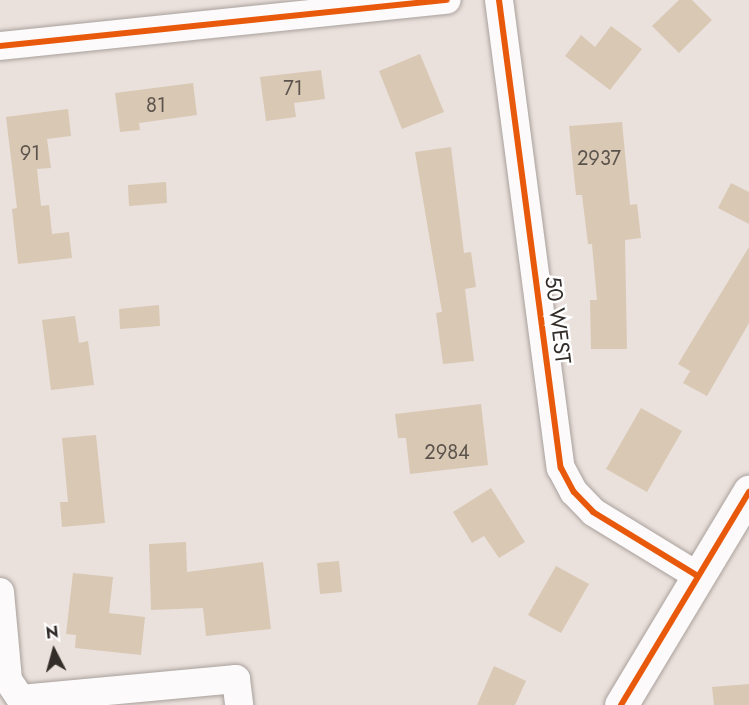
<!DOCTYPE html>
<style>
body{margin:0}
#map{position:relative;width:749px;height:705px;overflow:hidden;background:#ebe1dc;font-family:Jost,sans-serif}
div>[style]{position:absolute}
.building>*{inset:0;background:#d8c8b4}
.roads{filter:drop-shadow(0 0 2px #a8a09c) drop-shadow(0 0 2px #a8a09c)}
.minor>*{height:28px;margin:-14px;padding:0 14px;transform-origin:14px;border-radius:14px;background:#fcfafa}
.tertiary>*{height:33px;margin:-16.5px;padding:0 16.5px;transform-origin:16.5px;border-radius:16.5px;background:#fcfafa}
.cycleway>*{height:6px;margin:-3px;padding:0 3px;transform-origin:3px;border-radius:3px;background:#e8590c}
span{translate:-50% -50%;white-space:nowrap;text-align:center;line-height:1.15;-webkit-text-stroke:5px #fff;paint-order:stroke}
.number-label{font-size:20px;color:#5c544c}
.number-label span{-webkit-text-stroke-width:0}
.street-label{font-size:22px;color:#332d29}
.north{position:absolute;left:24px;top:621px;width:60px;height:60px;-webkit-text-stroke:4px #fff;paint-order:stroke;rotate:354deg;font-size:16px;font-weight:700;line-height:24px;text-align:center;color:#332d29}
.north::after{content:'';display:block;margin:auto;width:21px;height:27px;background:#332d29;clip-path:polygon(50% 0,100% 100%,50% 72%,0 100%)}
</style>
<div id="map">
<div class="building">
<i style="clip-path:polygon(679px 0,692px 0,712px 20px,679px 53px,652px 26px)"></i>
<i style="clip-path:polygon(611px 26px,642px 49px,610px 90px,565px 56px,581px 35px,595px 47px)"></i>
<i style="clip-path:polygon(420px 54px,444px 112px,402px 129px,379px 71px)"></i>
<i style="clip-path:polygon(321px 70px,325px 99px,294px 103px,296px 117px,266px 121px,260px 77px)"></i>
<i style="clip-path:polygon(193px 83px,197px 115px,139px 123px,140px 130px,120px 132px,115px 93px)"></i>
<i style="clip-path:polygon(68px 109px,71px 136px,47px 139px,51px 168px,37px 169px,41px 206px,49px 205px,52px 234px,69px 232px,72px 258px,18px 264px,12px 209px,17px 208px,6px 117px)"></i>
<i style="clip-path:polygon(622px 122px,630px 205px,637px 204px,641px 238px,625px 240px,627px 349px,591px 349px,590px 300px,597px 300px,592px 244px,588px 244px,582px 195px,576px 195px,569px 126px)"></i>
<i style="clip-path:polygon(451px 147px,464px 253px,471px 252px,476px 287px,465px 289px,474px 361px,443px 364px,436px 313px,442px 312px,415px 152px)"></i>
<i style="clip-path:polygon(166px 182px,167px 203px,129px 206px,128px 185px)"></i>
<i style="clip-path:polygon(731px 183px,749px 192px,749px 224px,718px 208px)"></i>
<i style="clip-path:polygon(749px 247px,749px 323px,707px 396px,683px 383px,690px 371px,678px 364px)"></i>
<i style="clip-path:polygon(159px 305px,160px 326px,120px 329px,119px 309px)"></i>
<i style="clip-path:polygon(75px 316px,79px 343px,88px 341px,94px 385px,51px 390px,42px 320px)"></i>
<i style="clip-path:polygon(481px 404px,488px 465px,410px 474px,406px 438px,398px 438px,395px 414px)"></i>
<i style="clip-path:polygon(641px 408px,682px 431px,647px 492px,606px 469px)"></i>
<i style="clip-path:polygon(96px 435px,105px 523px,62px 527px,60px 502px,68px 502px,62px 438px)"></i>
<i style="clip-path:polygon(491px 488px,525px 542px,499px 558px,484px 536px,472px 543px,453px 512px)"></i>
<i style="clip-path:polygon(186px 542px,187px 572px,263px 562px,271px 629px,206px 636px,203px 608px,151px 610px,149px 544px)"></i>
<i style="clip-path:polygon(339px 561px,342px 592px,320px 594px,317px 563px)"></i>
<i style="clip-path:polygon(556px 566px,589px 584px,561px 633px,528px 615px)"></i>
<i style="clip-path:polygon(73px 573px,113px 577px,109px 613px,145px 617px,141px 655px,75px 648px,76px 635px,66px 634px)"></i>
<i style="clip-path:polygon(494px 666px,526px 681px,515px 705px,477px 705px)"></i>
<i style="clip-path:polygon(749px 684px,749px 705px,714px 705px,712px 687px)"></i>
</div>
<div class="roads">
<div class="minor">
<i style="left:499px;top:0;width:472px;rotate:82.5deg"></i>
<i style="left:561px;top:468px;width:27px;rotate:62deg"></i>
<i style="left:574px;top:492px;width:28px;rotate:46deg"></i>
<i style="left:593px;top:512px;width:123px;rotate:31.4deg"></i>
<i style="left:0;top:46px;width:449px;rotate:-5.9deg"></i>
<i style="left:0;top:592px;width:88px;rotate:84.8deg"></i>
<i style="left:8px;top:680px;width:23px;rotate:56deg"></i>
<i style="left:21px;top:699px;width:216px;rotate:-5.3deg"></i>
<i style="left:236px;top:679px;width:26px;rotate:83deg"></i>
</div>
<div class="tertiary">
<i style="left:621px;top:705px;width:249px;rotate:-59deg"></i>
</div>
</div>
<div class="cycleway">
<i style="left:499px;top:0;width:472px;rotate:82.5deg"></i>
<i style="left:561px;top:468px;width:27px;rotate:62deg"></i>
<i style="left:574px;top:492px;width:28px;rotate:46deg"></i>
<i style="left:593px;top:512px;width:123px;rotate:31.4deg"></i>
<i style="left:0;top:46px;width:449px;rotate:-5.9deg"></i>
<i style="left:621px;top:705px;width:249px;rotate:-59deg"></i>
</div>
<div class="number-label">
<span style="left:293px;top:88px">71</span>
<span style="left:156px;top:105px">81</span>
<span style="left:30px;top:153px">91</span>
<span style="left:599px;top:158px">2937</span>
<span style="left:447px;top:452px">2984</span>
</div>
<div class="street-label">
<span style="left:558px;top:320px;rotate:83deg">50 WEST</span>
</div>
<div class="north">N</div>
</div>
